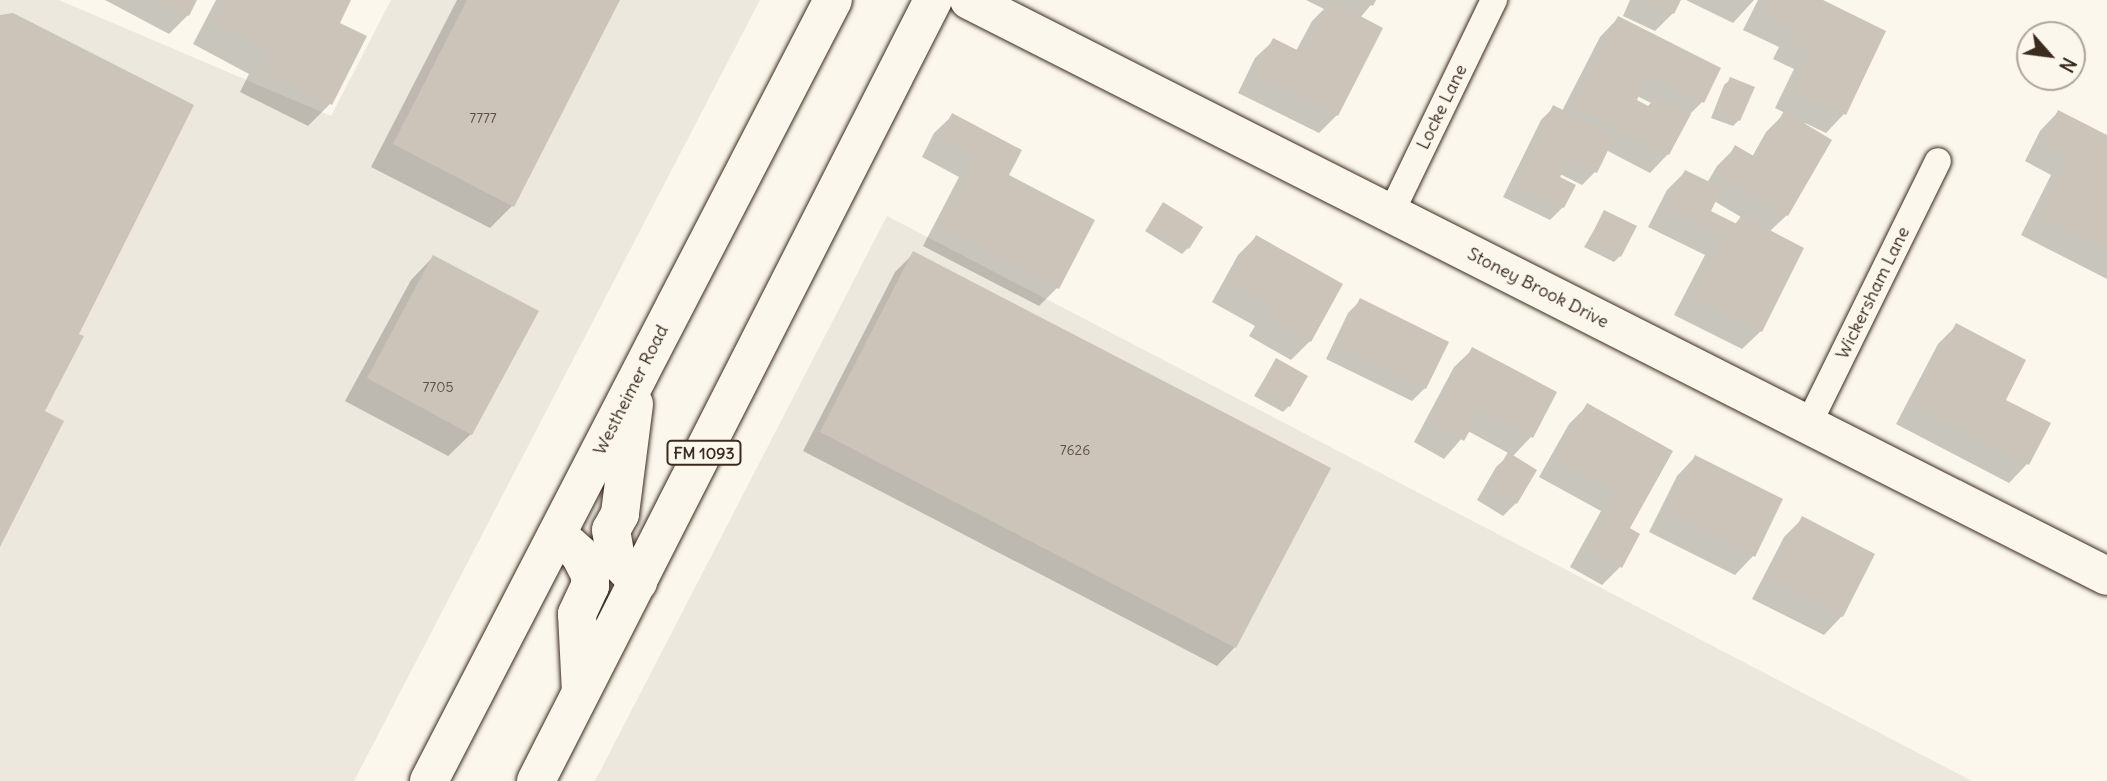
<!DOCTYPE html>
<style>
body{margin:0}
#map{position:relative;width:2107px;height:781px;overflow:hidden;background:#fbf7ec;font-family:Delius,sans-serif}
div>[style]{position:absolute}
.built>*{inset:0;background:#ede8dd}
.shadow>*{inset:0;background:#0003}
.building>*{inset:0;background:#ccc4b9}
.roads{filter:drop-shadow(0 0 2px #3b2a1e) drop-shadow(0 0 2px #3b2a1e)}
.street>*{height:26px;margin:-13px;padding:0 13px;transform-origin:13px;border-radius:13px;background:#fbf7ec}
.secondary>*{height:38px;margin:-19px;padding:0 19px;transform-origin:19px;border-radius:19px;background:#fbf7ec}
.primary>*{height:38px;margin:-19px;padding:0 19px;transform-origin:19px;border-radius:19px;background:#fbf7ec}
span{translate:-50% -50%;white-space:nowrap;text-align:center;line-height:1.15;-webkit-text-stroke:5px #fbf7ec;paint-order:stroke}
.number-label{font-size:14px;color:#5f5045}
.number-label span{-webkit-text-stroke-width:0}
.shield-label span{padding:2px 5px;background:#fbf7ec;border:2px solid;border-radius:5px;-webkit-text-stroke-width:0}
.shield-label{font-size:16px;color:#3b2a1e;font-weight:700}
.street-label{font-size:18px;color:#3b2a1e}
.north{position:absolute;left:2016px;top:21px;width:70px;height:70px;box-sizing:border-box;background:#fbf7ec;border:2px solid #aea59a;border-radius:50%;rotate:118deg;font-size:19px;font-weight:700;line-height:28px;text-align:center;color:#3b2a1e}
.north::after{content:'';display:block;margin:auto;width:24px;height:32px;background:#3b2a1e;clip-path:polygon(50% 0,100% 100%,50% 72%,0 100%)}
</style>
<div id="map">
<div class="built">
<i style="clip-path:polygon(0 0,59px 0,331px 116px,391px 0,760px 0,354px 781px,0 781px)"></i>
<i style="clip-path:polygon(887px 216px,1972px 781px,595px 781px)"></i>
</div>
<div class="shadow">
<i style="clip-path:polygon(105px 0,196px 0,188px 15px,169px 34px)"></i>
<i style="clip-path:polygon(216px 0,349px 0,337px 23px,330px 104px,308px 126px,240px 92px,249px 74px,193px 44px)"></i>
<i style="clip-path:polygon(457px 0,619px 0,513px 205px,490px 228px,371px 167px)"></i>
<i style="clip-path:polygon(1306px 0,1375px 0,1360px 18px,1337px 115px,1319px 133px,1238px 93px,1255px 58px,1274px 40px,1296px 51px,1312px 21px,1324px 9px)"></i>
<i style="clip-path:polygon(1630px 0,1679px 0,1673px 13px,1655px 31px,1623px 16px)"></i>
<i style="clip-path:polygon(1686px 0,1754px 0,1733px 23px)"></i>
<i style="clip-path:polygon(evenodd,1758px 0,1819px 0,1884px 32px,1844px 114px,1826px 133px,1805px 123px,1803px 125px,1787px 215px,1769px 232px,1761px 331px,1742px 349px,1674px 315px,1705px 255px,1648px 227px,1667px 190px,1685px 172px,1707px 183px,1717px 166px,1736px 147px,1752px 157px,1766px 132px,1785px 113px,1775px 108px,1794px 69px,1773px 59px,1779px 47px,1743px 30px,1758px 0,1714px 201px,1741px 217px,1734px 225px,1708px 212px,1714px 201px)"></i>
<i style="clip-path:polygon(evenodd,1618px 18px,1702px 102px,1687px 117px,1668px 154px,1650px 173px,1606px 150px,1595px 172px,1582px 185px,1560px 174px,1563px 207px,1550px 220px,1503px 197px,1541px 120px,1554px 107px,1562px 111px,1600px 37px,1618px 18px,1637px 96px,1651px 103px,1647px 107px,1635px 100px,1637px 96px)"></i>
<i style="clip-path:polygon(1731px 79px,1739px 120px,1733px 126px,1711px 118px,1724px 85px)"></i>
<i style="clip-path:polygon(2058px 112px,2107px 138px,2107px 279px,2021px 235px,2051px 175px,2025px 161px,2040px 131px)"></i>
<i style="clip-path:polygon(953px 115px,1007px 176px,1057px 288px,1039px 306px,923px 246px,959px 177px,922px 157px,934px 133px)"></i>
<i style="clip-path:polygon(1163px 204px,1188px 248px,1182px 254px,1145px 231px)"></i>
<i style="clip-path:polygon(1605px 212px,1620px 256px,1614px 262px,1584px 247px)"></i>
<i style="clip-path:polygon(1256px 237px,1341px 284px,1310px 341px,1291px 360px,1249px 336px,1255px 326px,1212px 302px,1238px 255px)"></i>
<i style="clip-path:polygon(913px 254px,1235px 647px,1217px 666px,803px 451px,895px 272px)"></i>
<i style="clip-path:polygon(433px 257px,471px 434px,448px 456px,345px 401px,411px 280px)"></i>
<i style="clip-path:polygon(1361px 300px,1425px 388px,1412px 401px,1326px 359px,1348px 313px)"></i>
<i style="clip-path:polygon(1956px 326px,2003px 401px,2048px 424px,2027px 464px,2009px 483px,1896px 424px,1938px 344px)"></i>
<i style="clip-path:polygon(1473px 349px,1531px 437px,1512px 457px,1516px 503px,1503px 516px,1477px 500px,1496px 467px,1510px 454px,1468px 431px,1444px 459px,1414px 442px,1454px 367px)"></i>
<i style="clip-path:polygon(1276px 360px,1289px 406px,1283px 412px,1254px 396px)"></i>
<i style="clip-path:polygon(1587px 406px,1670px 452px,1627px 529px,1620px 567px,1602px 585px,1570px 567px,1601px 511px,1539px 477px,1569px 424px)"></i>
<i style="clip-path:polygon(1695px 457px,1781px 500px,1753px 556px,1735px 575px,1649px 532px,1677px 476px)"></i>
<i style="clip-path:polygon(1802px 519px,1842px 616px,1824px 635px,1752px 599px,1784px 537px)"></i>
</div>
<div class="building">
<i style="clip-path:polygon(158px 0,197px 0,189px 16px)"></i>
<i style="clip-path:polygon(225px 0,351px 0,340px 23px,367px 36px,332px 105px,262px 69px,271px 51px,214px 21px)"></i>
<i style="clip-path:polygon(467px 0,620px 0,514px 207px,393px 144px)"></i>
<i style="clip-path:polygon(1330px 0,1383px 28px,1338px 116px,1255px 74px,1273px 38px,1303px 53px)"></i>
<i style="clip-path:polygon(1360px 0,1376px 0,1373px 6px)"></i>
<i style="clip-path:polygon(1645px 0,1681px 0,1674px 14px)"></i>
<i style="clip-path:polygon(1766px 0,1823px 0,1886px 31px,1846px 115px,1792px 90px,1811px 50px,1790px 40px,1796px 29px,1760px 12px)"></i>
<i style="clip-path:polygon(13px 13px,194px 105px,79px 334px,84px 336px,45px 411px,64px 421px,0 547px,0 15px)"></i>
<i style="clip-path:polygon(1618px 16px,1721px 68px,1704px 103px,1649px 75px,1637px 100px,1650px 107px,1655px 96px,1691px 114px,1669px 155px,1572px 106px)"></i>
<i style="clip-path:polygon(1730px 77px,1755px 87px,1740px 121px,1716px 111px)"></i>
<i style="clip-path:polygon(1553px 105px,1615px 136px,1597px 173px,1569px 159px,1560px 177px,1576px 185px,1564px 208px,1515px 184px)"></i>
<i style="clip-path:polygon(2058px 110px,2107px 135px,2107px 251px,2038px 216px,2069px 156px,2042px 143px)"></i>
<i style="clip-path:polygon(1784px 111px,1832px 140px,1788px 216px,1718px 175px,1735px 145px,1757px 158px)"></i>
<i style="clip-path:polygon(952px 113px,1022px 150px,1009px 175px,1095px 220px,1059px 289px,940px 227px,976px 158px,939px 139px)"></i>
<i style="clip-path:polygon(1685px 170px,1722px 188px,1711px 211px,1737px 224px,1741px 215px,1804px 248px,1762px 332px,1691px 296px,1722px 236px,1665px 208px)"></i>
<i style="clip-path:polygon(1163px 202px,1203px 227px,1189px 249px,1149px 225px)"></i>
<i style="clip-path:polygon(1604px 210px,1637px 226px,1621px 257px,1589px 240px)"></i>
<i style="clip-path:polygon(1256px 235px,1343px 284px,1311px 342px,1266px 317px,1272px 307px,1229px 283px)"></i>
<i style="clip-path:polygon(913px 251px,1331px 468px,1236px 648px,820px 432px)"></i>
<i style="clip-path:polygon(433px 255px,539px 311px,472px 435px,367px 378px)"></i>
<i style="clip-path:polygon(1360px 298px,1449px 342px,1426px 389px,1337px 345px)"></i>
<i style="clip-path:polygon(1956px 323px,2026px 360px,2006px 400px,2051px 423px,2029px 465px,1913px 406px)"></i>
<i style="clip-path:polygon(1472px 347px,1557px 392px,1533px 438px,1481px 410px,1464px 441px,1432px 423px)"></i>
<i style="clip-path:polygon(1276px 358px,1308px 376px,1290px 407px,1259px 389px)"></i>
<i style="clip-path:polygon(1587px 403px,1673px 451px,1630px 528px,1640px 534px,1622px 568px,1587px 548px,1618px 492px,1556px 459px)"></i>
<i style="clip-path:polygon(1508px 452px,1537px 470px,1517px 504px,1488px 487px)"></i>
<i style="clip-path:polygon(1695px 455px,1783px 499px,1755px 557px,1666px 513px)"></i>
<i style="clip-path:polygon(1802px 516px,1875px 554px,1843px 617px,1770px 580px)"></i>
</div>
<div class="roads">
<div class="street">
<i style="left:1391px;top:213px;width:237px;rotate:-64.2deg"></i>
<i style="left:1808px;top:425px;width:294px;rotate:-63.8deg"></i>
</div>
<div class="secondary">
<i style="left:969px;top:0;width:1275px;rotate:26.85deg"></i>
</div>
<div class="primary">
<i style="left:634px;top:404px;width:111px;rotate:97.3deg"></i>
<i style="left:620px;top:514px;width:18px;rotate:119deg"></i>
<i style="left:611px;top:530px;width:29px;rotate:80deg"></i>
<i style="left:616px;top:559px;width:32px;rotate:46deg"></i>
<i style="left:557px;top:534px;width:31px;rotate:42deg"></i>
<i style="left:580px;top:555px;width:22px;rotate:63deg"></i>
<i style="left:590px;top:575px;width:11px;rotate:90deg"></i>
<i style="left:590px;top:586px;width:31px;rotate:115deg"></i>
<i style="left:577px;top:614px;width:78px;rotate:87.1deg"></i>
<i style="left:429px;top:781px;width:879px;rotate:-62.65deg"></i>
<i style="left:536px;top:781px;width:876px;rotate:-63.05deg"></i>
</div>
</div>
<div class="number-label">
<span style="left:483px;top:118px">7777</span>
<span style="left:438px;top:387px">7705</span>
<span style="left:1075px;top:450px">7626</span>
</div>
<div class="shield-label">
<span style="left:704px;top:453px">FM 1093</span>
</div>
<div class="street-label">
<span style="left:1442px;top:107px;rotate:-64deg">Locke Lane</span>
<span style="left:1538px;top:288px;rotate:27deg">Stoney Brook Drive</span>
<span style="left:1873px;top:293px;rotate:-64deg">Wickersham Lane</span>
<span style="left:631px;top:390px;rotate:-63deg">Westheimer Road</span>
</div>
<div class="north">N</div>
</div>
